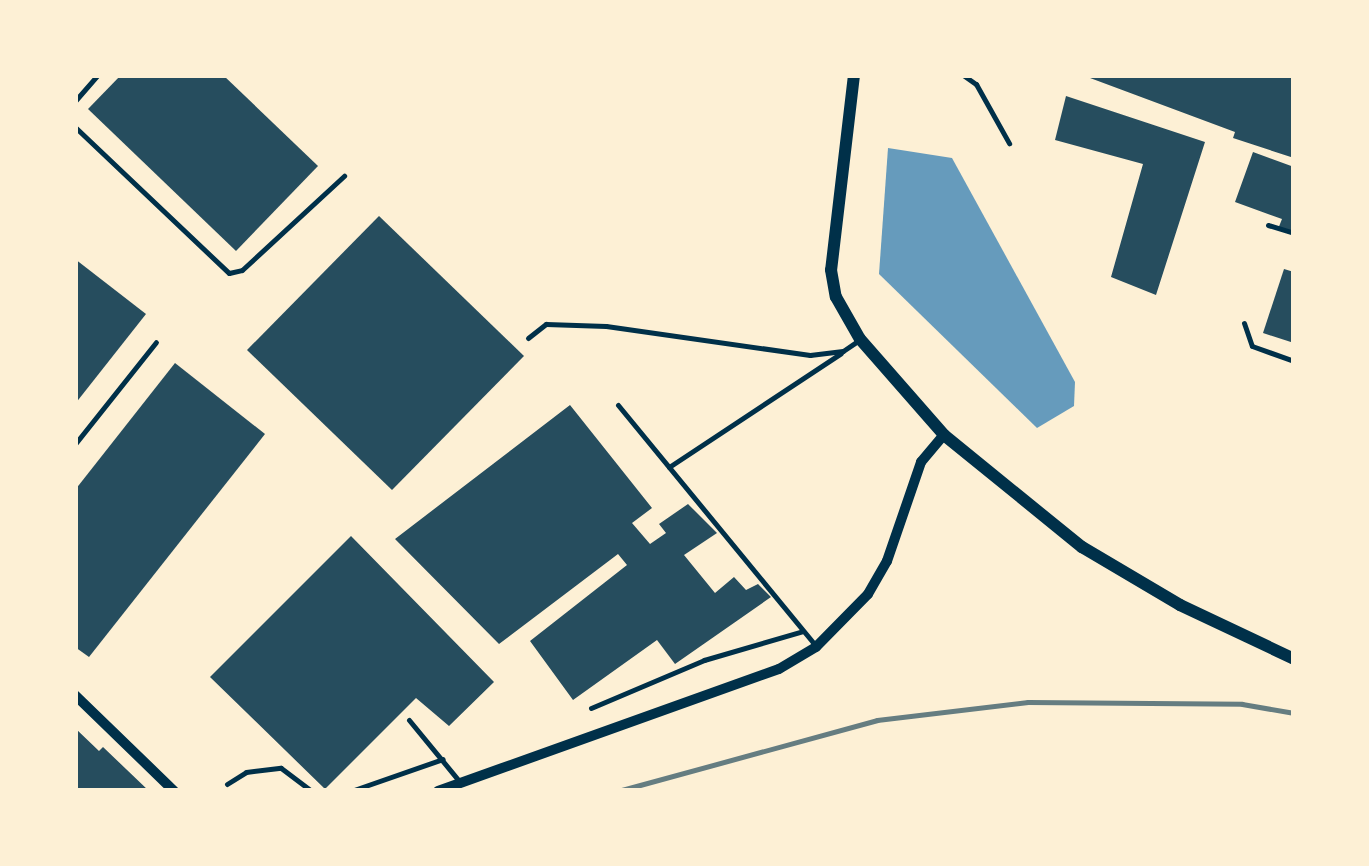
<!DOCTYPE html>
<style>
body{margin:0}
#map{position:relative;width:1369px;height:866px;overflow:hidden;background:#fdf0d5;font-family:"Alegreya Sans",sans-serif}
div>[style]{position:absolute}
.water>*{inset:0;background:#669bbc}
.building>*{inset:0;background:#264d5e}
.service>*{height:5px;margin:-2.5px;padding:0 2.5px;transform-origin:2.5px;border-radius:2.5px;background:#003049}
.minor>*{height:10px;margin:-5px;padding:0 5px;transform-origin:5px;border-radius:5px;background:#003049}
.tertiary>*{height:12px;margin:-6px;padding:0 6px;transform-origin:6px;border-radius:6px;background:#003049}
.rail>*{height:5px;margin:-2.5px;padding:0 2.5px;transform-origin:2.5px;border-radius:2.5px;background:#657d81}
span{translate:-50% -50%;white-space:nowrap;text-align:center;line-height:1.15;-webkit-text-stroke:8px #fdf0d5;paint-order:stroke}
.frame{position:absolute;inset:0;border:78px solid #fdf0d5;pointer-events:none}
</style>
<div id="map">
<div class="water">
<i style="clip-path:polygon(888px 148px,952px 158px,1075px 382px,1074px 406px,1037px 428px,879px 274px)"></i>
</div>
<div class="building">
<i style="clip-path:polygon(121px 75px,223px 75px,318px 166px,236px 251px,88px 109px)"></i>
<i style="clip-path:polygon(1082px 75px,1294px 75px,1294px 158px,1233px 138px,1235px 132px)"></i>
<i style="clip-path:polygon(1066px 96px,1205px 142px,1156px 295px,1111px 277px,1143px 164px,1055px 140px)"></i>
<i style="clip-path:polygon(1253px 152px,1294px 167px,1294px 234px,1278px 229px,1282px 219px,1235px 202px)"></i>
<i style="clip-path:polygon(379px 216px,524px 356px,392px 490px,247px 350px)"></i>
<i style="clip-path:polygon(75px 259px,146px 314px,75px 404px)"></i>
<i style="clip-path:polygon(1284px 269px,1294px 272px,1294px 343px,1263px 333px)"></i>
<i style="clip-path:polygon(175px 363px,265px 434px,89px 657px,75px 647px,75px 490px)"></i>
<i style="clip-path:polygon(570px 405px,652px 508px,632px 523px,650px 544px,666px 533px,659px 524px,688px 504px,717px 533px,684px 555px,715px 593px,734px 577px,746px 590px,758px 584px,771px 597px,675px 664px,657px 640px,573px 700px,530px 641px,627px 565px,618px 554px,499px 644px,395px 539px)"></i>
<i style="clip-path:polygon(351px 536px,494px 682px,449px 726px,416px 698px,325px 789px,210px 677px)"></i>
<i style="clip-path:polygon(75px 728px,99px 751px,103px 747px,149px 791px,75px 791px)"></i>
</div>
<div class="service">
<i style="left:963px;top:75px;width:16px;rotate:35deg"></i>
<i style="left:976px;top:84px;width:68px;rotate:60.8deg"></i>
<i style="left:75px;top:101px;width:35px;rotate:-49deg"></i>
<i style="left:75px;top:127px;width:212px;rotate:43.5deg"></i>
<i style="left:229px;top:273px;width:13px;rotate:-13deg"></i>
<i style="left:242px;top:270px;width:139px;rotate:-42.7deg"></i>
<i style="left:1268px;top:225px;width:27px;rotate:17deg"></i>
<i style="left:1244px;top:323px;width:24px;rotate:71deg"></i>
<i style="left:1252px;top:346px;width:45px;rotate:19.7deg"></i>
<i style="left:528px;top:338px;width:23px;rotate:-38deg"></i>
<i style="left:546px;top:324px;width:60px;rotate:1.9deg"></i>
<i style="left:606px;top:326px;width:206px;rotate:8.1deg"></i>
<i style="left:810px;top:355px;width:33px;rotate:-7deg"></i>
<i style="left:843px;top:351px;width:18px;rotate:-34deg"></i>
<i style="left:618px;top:405px;width:309px;rotate:50.6deg"></i>
<i style="left:75px;top:444px;width:130px;rotate:-51.5deg"></i>
<i style="left:669px;top:467px;width:206px;rotate:-33.5deg"></i>
<i style="left:591px;top:708px;width:123px;rotate:-23deg"></i>
<i style="left:704px;top:660px;width:103px;rotate:-16.3deg"></i>
<i style="left:409px;top:720px;width:80px;rotate:50.6deg"></i>
<i style="left:227px;top:784px;width:22px;rotate:-32deg"></i>
<i style="left:246px;top:772px;width:35px;rotate:-7deg"></i>
<i style="left:281px;top:768px;width:39px;rotate:37deg"></i>
<i style="left:351px;top:791px;width:97px;rotate:-19.2deg"></i>
</div>
<div class="minor">
<i style="left:75px;top:695px;width:138px;rotate:44.1deg"></i>
<i style="left:438px;top:791px;width:362px;rotate:-19.7deg"></i>
<i style="left:779px;top:669px;width:43px;rotate:-30.7deg"></i>
<i style="left:816px;top:647px;width:74px;rotate:-45.5deg"></i>
<i style="left:868px;top:594px;width:38px;rotate:-60deg"></i>
<i style="left:887px;top:561px;width:105px;rotate:-71deg"></i>
<i style="left:921px;top:462px;width:35px;rotate:-50deg"></i>
</div>
<div class="tertiary">
<i style="left:854px;top:75px;width:196px;rotate:96.7deg"></i>
<i style="left:831px;top:270px;width:27px;rotate:80deg"></i>
<i style="left:836px;top:297px;width:48px;rotate:60.3deg"></i>
<i style="left:860px;top:339px;width:128px;rotate:48.8deg"></i>
<i style="left:944px;top:435px;width:178px;rotate:39.1deg"></i>
<i style="left:1082px;top:547px;width:114px;rotate:30.6deg"></i>
<i style="left:1180px;top:605px;width:126px;rotate:25.3deg"></i>
</div>
<div class="rail">
<i style="left:618px;top:791px;width:269px;rotate:-15.3deg"></i>
<i style="left:877px;top:720px;width:152px;rotate:-6.8deg"></i>
<i style="left:1028px;top:702px;width:214px;rotate:0.5deg"></i>
<i style="left:1242px;top:704px;width:53px;rotate:9.8deg"></i>
</div>
<div class="frame"></div>
</div>
